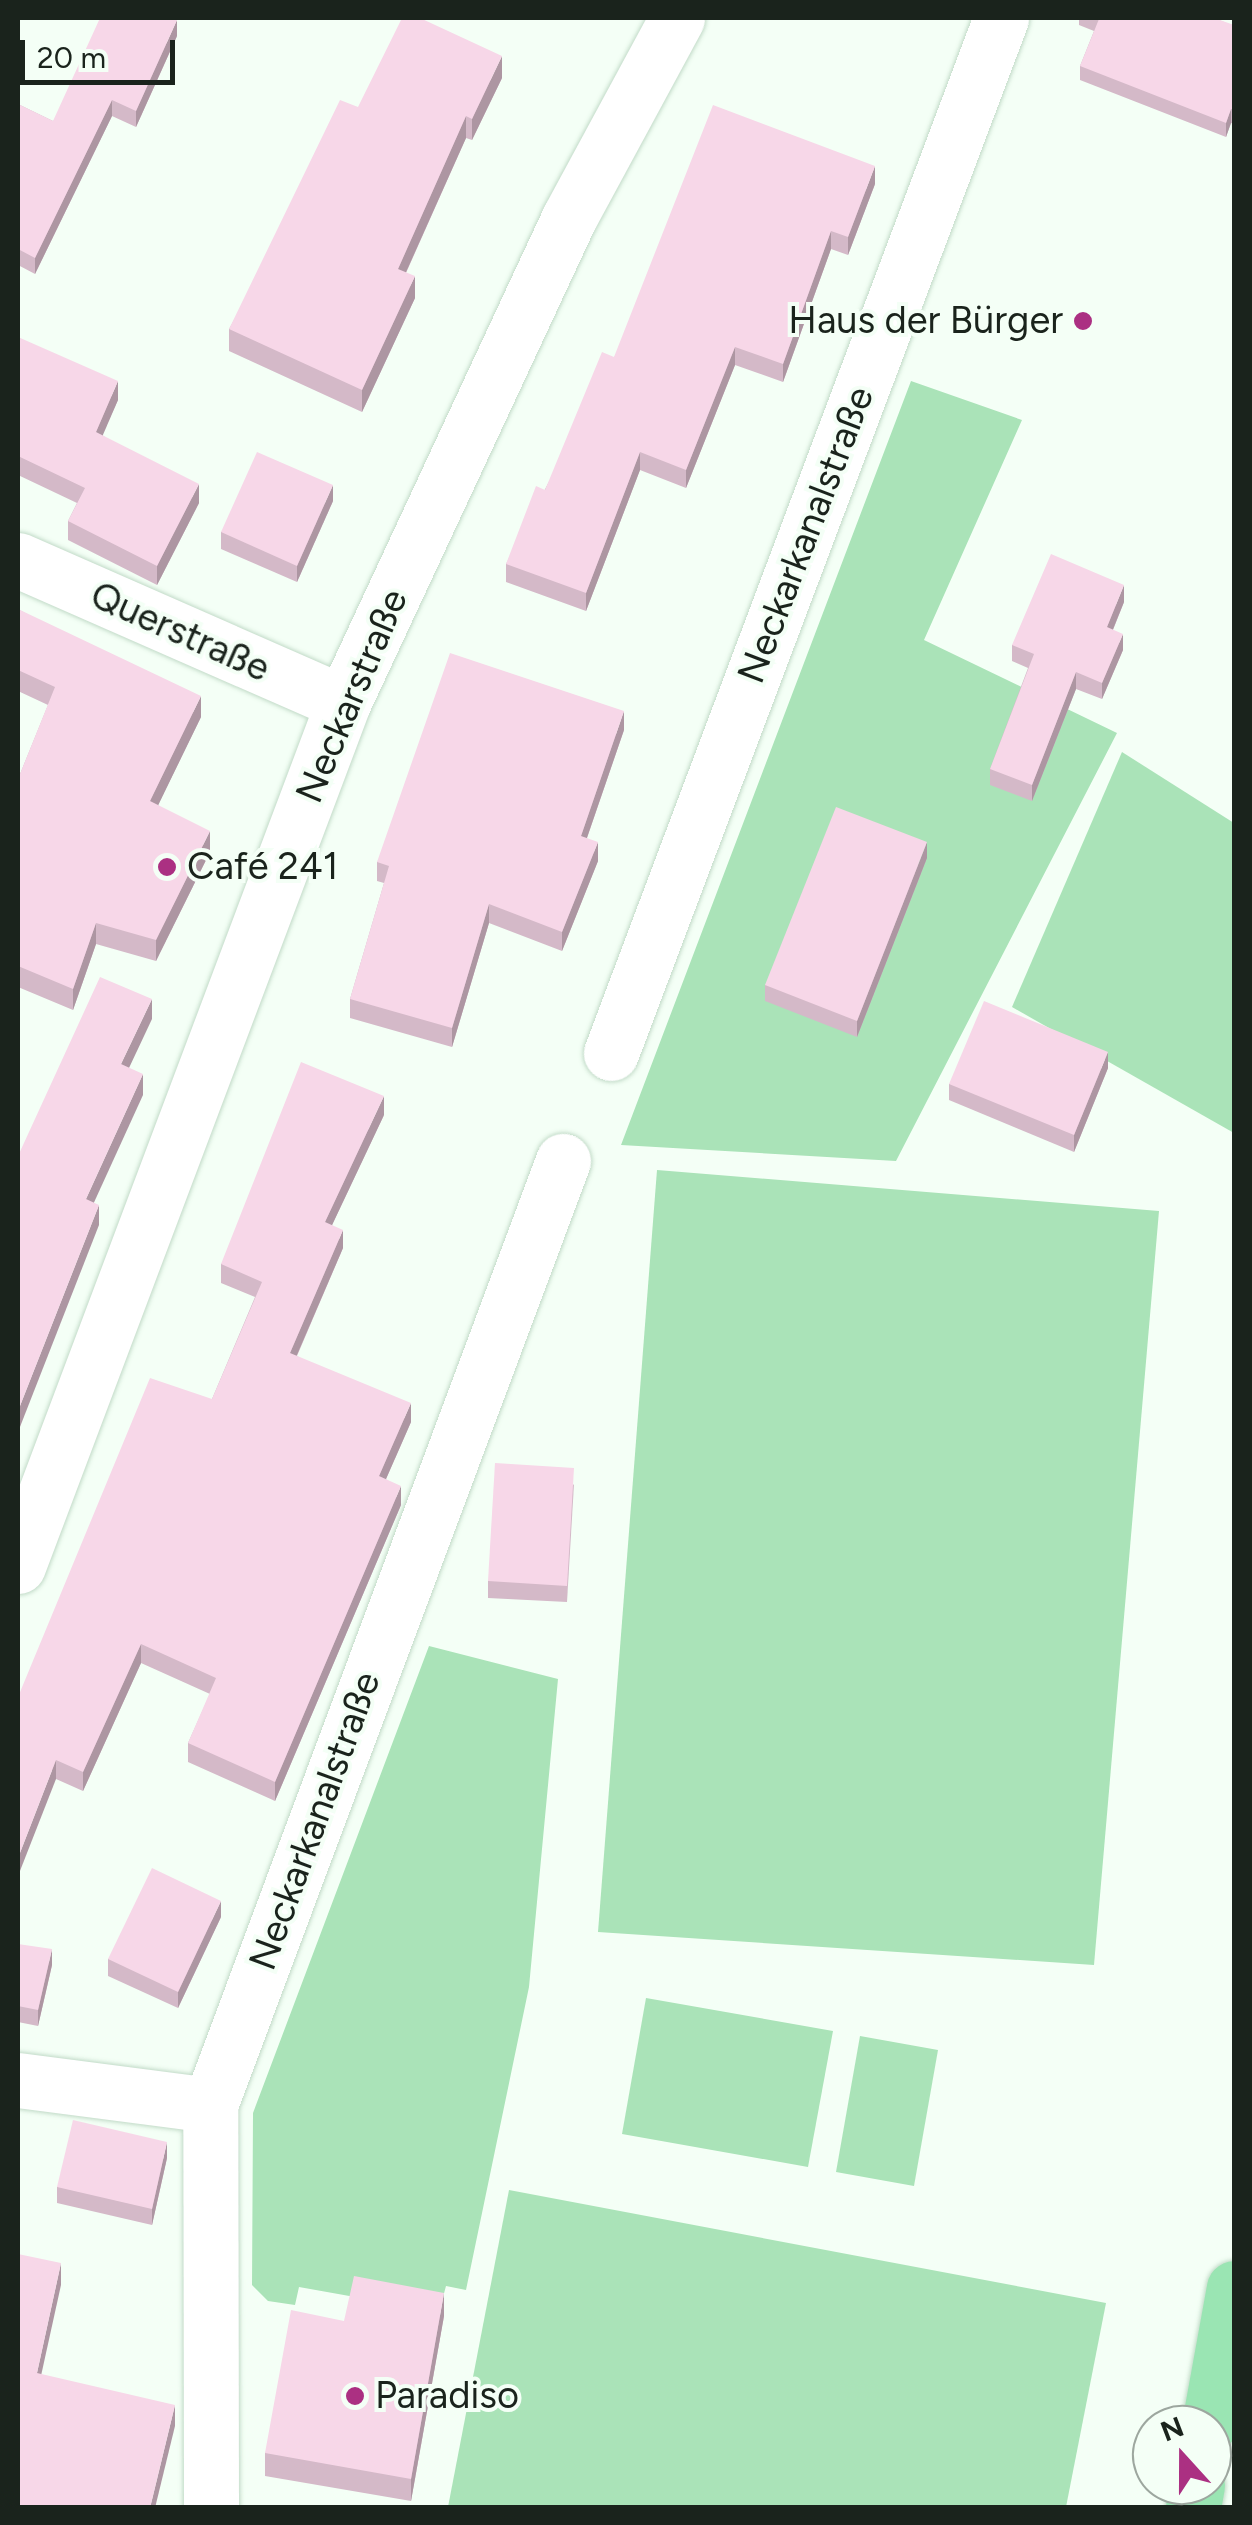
<!DOCTYPE html>
<meta charset="utf-8">
<style>
body{margin:0}
#map{position:relative;width:1252px;height:2525px;overflow:hidden;background:#f4fff6;font-family:Figtree,sans-serif}
div>[style]{position:absolute}
.green>*{inset:0;background:#aae3b8}
.roads{filter:drop-shadow(0 0 2px #c2dbc8) drop-shadow(0 0 2px #c2dbc8)}
.minor>*{height:55px;margin:-27.5px;padding:0 27.5px;transform-origin:27.5px;border-radius:27.5px;background:#fff}
.major>*{height:55px;margin:-27.5px;padding:0 27.5px;transform-origin:27.5px;border-radius:27.5px;background:#9ae5b3}
.wall>*{inset:0;background:#d4b9c8}
.shaded-wall>*{inset:0;background:#ad96a2}
.building>*{inset:0;background:#f7d7e8}
.dots>*{width:28px;height:28px;translate:-50% -50%;box-sizing:border-box;border:5px solid #f4fff6;border-radius:50%}
span{translate:-50% -50%;white-space:nowrap;text-align:center;line-height:1.15;-webkit-text-stroke:8px #f4fff6;paint-order:stroke}
.poi-label{font-size:38px;color:#1a231c}
.right{translate:-100% -50%;text-align:right}
.left{translate:0 -50%;text-align:left}
.street-label{font-size:38px;color:#1a231c}
.frame{position:absolute;inset:0;border:20px solid #1a231c;pointer-events:none}
.north{position:absolute;left:1132px;top:2405px;width:100px;height:100px;box-sizing:border-box;background:#f4fff6;border:2px solid #9da79f;border-radius:50%;rotate:339deg;font-size:28px;font-weight:700;line-height:40px;text-align:center;color:#1a231c}
.north::after{content:'';display:block;margin:auto;width:35px;height:45px;background:#ab3082;clip-path:polygon(50% 0,100% 100%,50% 72%,0 100%)}
.scale{position:absolute;left:20px;top:40px;width:155px;height:45px;box-sizing:border-box;border:5px solid #1a231c;border-top:0;padding-left:12px;font-size:30px;line-height:35px;white-space:nowrap;color:#1a231c;-webkit-text-stroke:8px #f4fff6;paint-order:stroke}
</style>
<div id="map">
<div class="green">
<i style="clip-path:polygon(911px 381px,1022px 420px,924px 640px,1117px 733px,896px 1161px,621px 1145px)"></i>
<i style="clip-path:polygon(1122px 752px,1234px 823px,1234px 1133px,1012px 1007px)"></i>
<i style="clip-path:polygon(657px 1170px,1159px 1211px,1094px 1965px,598px 1932px)"></i>
<i style="clip-path:polygon(429px 1646px,558px 1679px,529px 1987px,466px 2290px,446px 2286px,439px 2312px,299px 2287px,295px 2305px,268px 2301px,252px 2285px,253px 2113px)"></i>
<i style="clip-path:polygon(646px 1998px,833px 2031px,808px 2167px,622px 2134px)"></i>
<i style="clip-path:polygon(860px 2036px,938px 2050px,914px 2186px,836px 2172px)"></i>
<i style="clip-path:polygon(509px 2190px,1106px 2303px,1066px 2507px,448px 2507px)"></i>
</div>
<div class="roads">
<div class="minor">
<i style="left:18px;top:560px;width:355px;rotate:23.7deg"></i>
<i style="left:611px;top:1053px;width:1106px;rotate:-69.35deg"></i>
<i style="left:18px;top:1566px;width:922px;rotate:-69.36deg"></i>
<i style="left:343px;top:703px;width:535px;rotate:-65.02deg"></i>
<i style="left:569px;top:218px;width:227px;rotate:-61.6deg"></i>
<i style="left:18px;top:2080px;width:194px;rotate:7.4deg"></i>
<i style="left:211px;top:2508px;width:403px;rotate:-90.1deg"></i>
<i style="left:210px;top:2105px;width:1008px;rotate:-69.5deg"></i>
</div>
<div class="major">
<i style="left:1209px;top:2425px;width:139px;rotate:-79.7deg"></i>
<i style="left:1193px;top:2508px;width:23px;rotate:-80deg"></i>
</div>
</div>
<div class="wall">
<i style="clip-path:polygon(1079px 18px,1214px 18px,1234px 26px,1234px 124px,1231px 123px,1226px 137px,1080px 80px,1080px 66px,1094px 31px,1079px 25px)"></i>
<i style="clip-path:polygon(177px 36px,136px 127px,112px 116px,35px 274px,18px 265px,18px 104px,53px 121px)"></i>
<i style="clip-path:polygon(502px 78px,472px 140px,466px 138px,406px 273px,415px 298px,362px 412px,229px 351px,229px 329px,358px 107px)"></i>
<i style="clip-path:polygon(875px 184px,848px 255px,831px 249px,783px 382px,735px 365px,686px 488px,640px 470px,586px 611px,506px 582px,506px 564px,614px 357px)"></i>
<i style="clip-path:polygon(18px 337px,118px 400px,102px 435px,199px 503px,157px 585px,68px 540px,68px 521px,77px 503px,18px 475px)"></i>
<i style="clip-path:polygon(333px 501px,297px 582px,221px 549px,221px 532px)"></i>
<i style="clip-path:polygon(1124px 602px,1113px 630px,1123px 650px,1102px 699px,1076px 689px,1032px 801px,990px 785px,990px 769px,1028px 668px,1012px 661px,1012px 645px)"></i>
<i style="clip-path:polygon(18px 609px,201px 717px,158px 805px,210px 852px,156px 961px,96px 944px,73px 1010px,18px 987px,18px 779px,48px 705px,18px 691px)"></i>
<i style="clip-path:polygon(624px 730px,587px 838px,598px 861px,562px 951px,489px 923px,452px 1047px,350px 1018px,350px 999px,384px 883px,377px 881px,377px 862px)"></i>
<i style="clip-path:polygon(927px 858px,857px 1037px,765px 1001px,765px 985px)"></i>
<i style="clip-path:polygon(1108px 1068px,1074px 1152px,949px 1100px,949px 1084px)"></i>
<i style="clip-path:polygon(384px 1115px,332px 1225px,343px 1248px,297px 1356px,411px 1422px,386px 1479px,401px 1505px,275px 1801px,188px 1762px,188px 1743px,210px 1694px,141px 1663px,83px 1791px,56px 1779px,18px 1697px,212px 1399px,255px 1297px,221px 1283px,221px 1264px)"></i>
<i style="clip-path:polygon(574px 1484px,567px 1602px,488px 1598px,488px 1581px)"></i>
<i style="clip-path:polygon(221px 1917px,178px 2008px,108px 1976px,108px 1959px)"></i>
<i style="clip-path:polygon(18px 1944px,52px 1965px,38px 2026px,18px 2022px)"></i>
<i style="clip-path:polygon(167px 2158px,152px 2225px,57px 2203px,57px 2187px)"></i>
<i style="clip-path:polygon(444px 2316px,411px 2501px,265px 2476px,265px 2453px,344px 2321px)"></i>
</div>
<div class="shaded-wall">
<i style="clip-path:polygon(177px 20px,177px 36px,136px 127px,136px 111px)"></i>
<i style="clip-path:polygon(502px 56px,502px 78px,472px 140px,472px 119px)"></i>
<i style="clip-path:polygon(112px 100px,112px 116px,35px 274px,35px 258px)"></i>
<i style="clip-path:polygon(1231px 109px,1231px 123px,1226px 137px,1226px 123px)"></i>
<i style="clip-path:polygon(466px 116px,466px 138px,398px 290px,398px 269px)"></i>
<i style="clip-path:polygon(875px 166px,875px 184px,848px 255px,848px 237px)"></i>
<i style="clip-path:polygon(831px 231px,831px 249px,783px 382px,783px 364px)"></i>
<i style="clip-path:polygon(415px 276px,415px 298px,362px 412px,362px 390px)"></i>
<i style="clip-path:polygon(735px 347px,735px 365px,686px 488px,686px 470px)"></i>
<i style="clip-path:polygon(118px 381px,118px 400px,96px 451px,96px 432px)"></i>
<i style="clip-path:polygon(640px 452px,640px 470px,586px 611px,586px 593px)"></i>
<i style="clip-path:polygon(199px 484px,199px 503px,157px 585px,157px 566px)"></i>
<i style="clip-path:polygon(333px 485px,333px 501px,297px 582px,297px 566px)"></i>
<i style="clip-path:polygon(1124px 585px,1124px 602px,1107px 644px,1107px 627px)"></i>
<i style="clip-path:polygon(1123px 634px,1123px 650px,1102px 699px,1102px 683px)"></i>
<i style="clip-path:polygon(1076px 672px,1076px 689px,1032px 801px,1032px 785px)"></i>
<i style="clip-path:polygon(201px 696px,201px 717px,150px 822px,150px 801px)"></i>
<i style="clip-path:polygon(624px 711px,624px 730px,581px 855px,581px 836px)"></i>
<i style="clip-path:polygon(210px 831px,210px 852px,156px 961px,156px 940px)"></i>
<i style="clip-path:polygon(598px 842px,598px 861px,562px 951px,562px 932px)"></i>
<i style="clip-path:polygon(927px 842px,927px 858px,857px 1037px,857px 1021px)"></i>
<i style="clip-path:polygon(489px 904px,489px 923px,452px 1047px,452px 1028px)"></i>
<i style="clip-path:polygon(96px 923px,96px 944px,73px 1010px,73px 989px)"></i>
<i style="clip-path:polygon(152px 999px,152px 1019px,121px 1085px,121px 1064px)"></i>
<i style="clip-path:polygon(1108px 1052px,1108px 1068px,1074px 1152px,1074px 1135px)"></i>
<i style="clip-path:polygon(143px 1074px,143px 1095px,86px 1220px,86px 1199px)"></i>
<i style="clip-path:polygon(384px 1096px,384px 1115px,325px 1240px,325px 1222px)"></i>
<i style="clip-path:polygon(99px 1205px,99px 1225px,18px 1432px,18px 1411px)"></i>
<i style="clip-path:polygon(343px 1230px,343px 1248px,290px 1371px,290px 1353px)"></i>
<i style="clip-path:polygon(411px 1403px,411px 1422px,379px 1495px,379px 1476px)"></i>
<i style="clip-path:polygon(401px 1486px,401px 1505px,275px 1801px,275px 1782px)"></i>
<i style="clip-path:polygon(141px 1644px,141px 1663px,83px 1791px,83px 1772px)"></i>
<i style="clip-path:polygon(56px 1760px,56px 1779px,18px 1876px,18px 1858px)"></i>
<i style="clip-path:polygon(221px 1901px,221px 1917px,178px 2008px,178px 1992px)"></i>
<i style="clip-path:polygon(52px 1949px,52px 1965px,38px 2026px,38px 2010px)"></i>
<i style="clip-path:polygon(167px 2142px,167px 2158px,152px 2225px,152px 2209px)"></i>
<i style="clip-path:polygon(61px 2263px,61px 2285px,37px 2394px,37px 2373px)"></i>
<i style="clip-path:polygon(444px 2293px,444px 2316px,411px 2501px,411px 2479px)"></i>
<i style="clip-path:polygon(175px 2405px,175px 2426px,155px 2508px,150px 2508px)"></i>
</div>
<div class="building">
<i style="clip-path:polygon(100px 18px,171px 18px,177px 20px,136px 111px,112px 100px,35px 258px,18px 249px,18px 104px,53px 121px)"></i>
<i style="clip-path:polygon(402px 18px,420px 18px,502px 56px,472px 119px,466px 116px,398px 269px,415px 276px,362px 390px,229px 329px,340px 100px,358px 107px)"></i>
<i style="clip-path:polygon(1095px 18px,1214px 18px,1234px 25px,1234px 110px,1231px 109px,1226px 123px,1080px 66px,1099px 19px)"></i>
<i style="clip-path:polygon(713px 105px,875px 166px,848px 237px,831px 231px,783px 364px,735px 347px,686px 470px,640px 452px,586px 593px,506px 564px,536px 486px,545px 490px,602px 352px,614px 357px)"></i>
<i style="clip-path:polygon(18px 337px,118px 381px,96px 432px,199px 484px,157px 566px,68px 521px,85px 488px,18px 456px)"></i>
<i style="clip-path:polygon(257px 452px,333px 485px,297px 566px,221px 532px)"></i>
<i style="clip-path:polygon(1051px 554px,1124px 585px,1107px 627px,1123px 634px,1102px 683px,1076px 672px,1032px 785px,990px 769px,1034px 654px,1012px 645px)"></i>
<i style="clip-path:polygon(18px 609px,201px 696px,150px 801px,210px 831px,156px 940px,96px 923px,73px 989px,18px 966px,18px 779px,55px 687px,18px 670px)"></i>
<i style="clip-path:polygon(450px 653px,624px 711px,581px 836px,598px 842px,562px 932px,489px 904px,452px 1028px,350px 999px,389px 866px,377px 862px)"></i>
<i style="clip-path:polygon(836px 807px,927px 842px,857px 1021px,765px 985px)"></i>
<i style="clip-path:polygon(100px 977px,152px 999px,121px 1064px,143px 1074px,86px 1199px,99px 1205px,18px 1411px,18px 1156px)"></i>
<i style="clip-path:polygon(984px 1001px,1108px 1052px,1074px 1135px,949px 1084px)"></i>
<i style="clip-path:polygon(301px 1062px,384px 1096px,325px 1222px,343px 1230px,290px 1353px,411px 1403px,379px 1476px,401px 1486px,275px 1782px,188px 1743px,216px 1678px,141px 1644px,83px 1772px,56px 1760px,18px 1858px,18px 1697px,150px 1378px,212px 1399px,262px 1282px,221px 1264px)"></i>
<i style="clip-path:polygon(495px 1463px,574px 1468px,567px 1586px,488px 1581px)"></i>
<i style="clip-path:polygon(152px 1868px,221px 1901px,178px 1992px,108px 1959px)"></i>
<i style="clip-path:polygon(18px 1944px,52px 1949px,38px 2010px,18px 2006px)"></i>
<i style="clip-path:polygon(73px 2120px,167px 2142px,152px 2209px,57px 2187px)"></i>
<i style="clip-path:polygon(18px 2254px,61px 2263px,37px 2373px,175px 2405px,150px 2508px,18px 2508px)"></i>
<i style="clip-path:polygon(354px 2276px,444px 2293px,411px 2479px,265px 2453px,291px 2310px,344px 2321px)"></i>
</div>
<div class="dots">
<i style="left:1083px;top:321px;background:#ab3082"></i>
<i style="left:167px;top:867px;background:#ab3082"></i>
<i style="left:355px;top:2396px;background:#ab3082"></i>
</div>
<div class="poi-label">
<span class="right" style="left:1063px;top:321px">Haus der Bürger</span>
<span class="left" style="left:187px;top:867px">Café 241</span>
<span class="left" style="left:375px;top:2396px">Paradiso</span>
</div>
<div class="street-label">
<span style="left:806px;top:535px;rotate:-69deg">Neckarkanalstraße</span>
<span style="left:180px;top:632px;rotate:24deg">Querstraße</span>
<span style="left:352px;top:696px;rotate:-67deg">Neckarstraße</span>
<span style="left:315px;top:1821px;rotate:-70deg">Neckarkanalstraße</span>
</div>
<div class="frame"></div>
<div class="north">N</div>
<div class="scale">20 m</div>
</div>
